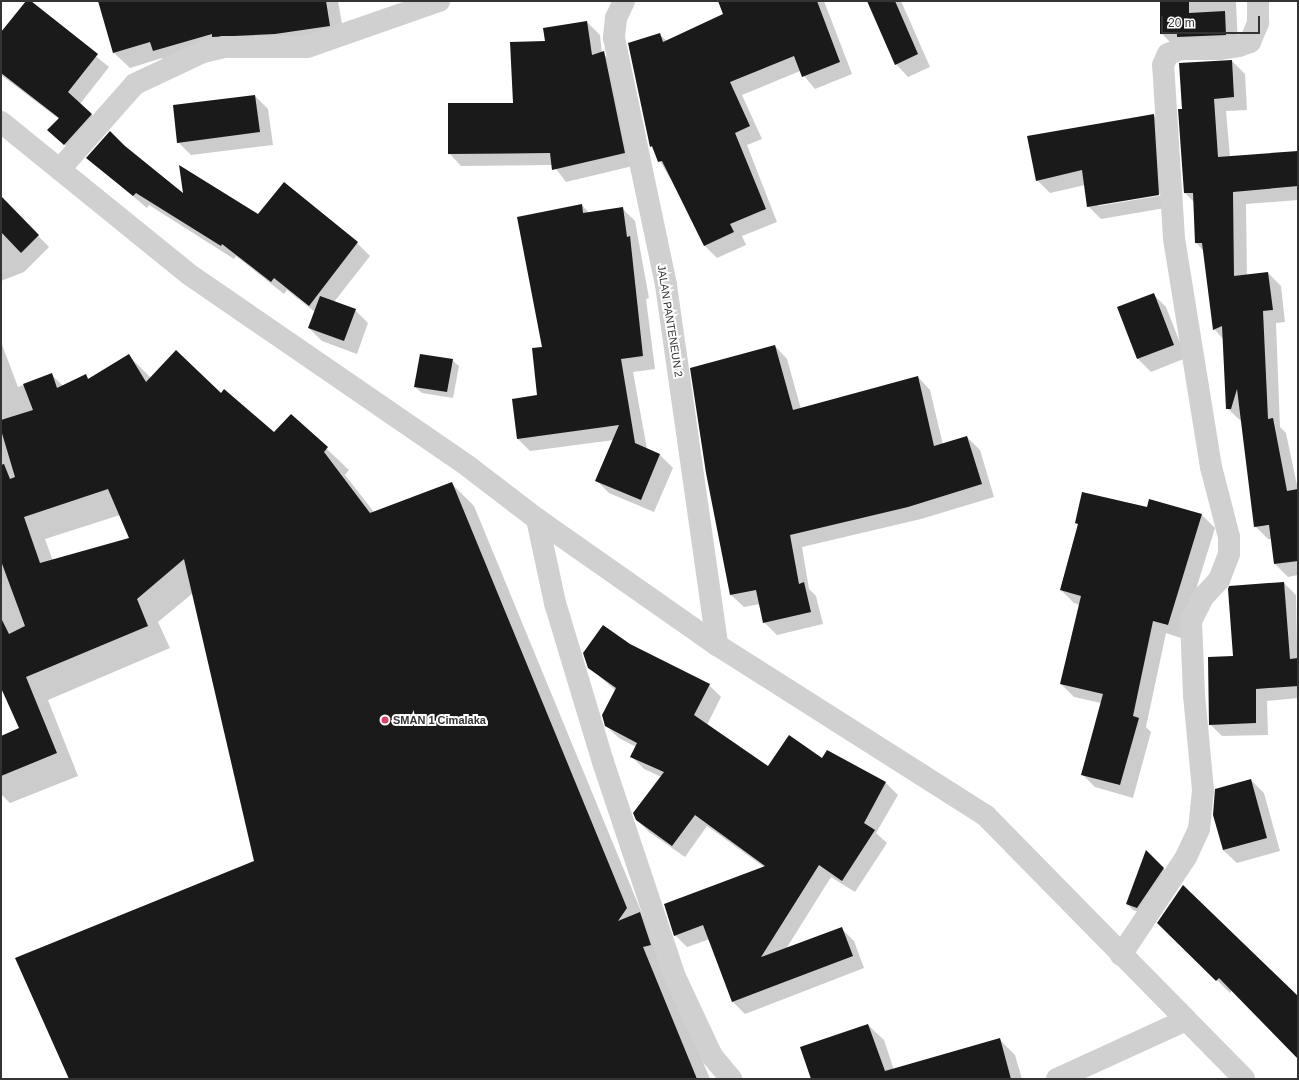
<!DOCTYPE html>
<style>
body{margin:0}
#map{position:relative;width:1299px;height:1080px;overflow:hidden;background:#fff;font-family:Arial,sans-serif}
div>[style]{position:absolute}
.shadow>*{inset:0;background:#0003}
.building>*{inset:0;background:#1a1a1a}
.minor>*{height:22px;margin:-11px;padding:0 11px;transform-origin:11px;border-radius:11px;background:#d0d0d0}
.tertiary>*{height:22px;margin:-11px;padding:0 11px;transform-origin:11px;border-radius:11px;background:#d0d0d0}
.dots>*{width:11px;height:11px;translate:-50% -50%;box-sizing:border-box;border:2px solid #fff;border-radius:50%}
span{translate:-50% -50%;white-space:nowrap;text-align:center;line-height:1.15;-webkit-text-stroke:4px #fff;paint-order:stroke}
.street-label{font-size:11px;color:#333}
.poi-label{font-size:11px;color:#333;font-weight:700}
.left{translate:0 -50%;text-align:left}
.frame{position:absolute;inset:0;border:2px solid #333;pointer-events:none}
.scale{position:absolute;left:1161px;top:16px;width:99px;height:18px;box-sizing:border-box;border:2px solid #333;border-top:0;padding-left:5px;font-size:12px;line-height:14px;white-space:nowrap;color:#333;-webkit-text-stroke:3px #fff;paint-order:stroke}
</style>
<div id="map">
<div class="shadow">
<i style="clip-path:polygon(28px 1px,109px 67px,80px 104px,103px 126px,77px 156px,49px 130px,59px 119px,1px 75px,1px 34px)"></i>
<i style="clip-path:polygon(99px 1px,338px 1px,345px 41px,229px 52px,169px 66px,162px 58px,130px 68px,114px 53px)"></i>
<i style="clip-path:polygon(719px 1px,824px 1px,852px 74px,815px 89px,800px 71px,742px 95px,762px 139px,747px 145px,777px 222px,742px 236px,746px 245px,717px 258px,705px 246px,683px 200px,651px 146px,659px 34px,667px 41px,724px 15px)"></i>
<i style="clip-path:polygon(868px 1px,901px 1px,930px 67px,908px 77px,896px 64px)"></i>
<i style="clip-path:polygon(1161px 1px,1236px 1px,1238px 47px,1173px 45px,1161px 33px)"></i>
<i style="clip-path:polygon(587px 22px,600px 35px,602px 53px,616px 65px,637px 165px,566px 182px,553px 165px,461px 166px,449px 153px,514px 104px,546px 42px)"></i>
<i style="clip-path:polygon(evenodd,1232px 61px,1245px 74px,1247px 110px,1226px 111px,1230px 157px,1298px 152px,1298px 200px,1246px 204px,1247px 275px,1268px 273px,1281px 286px,1285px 322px,1276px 323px,1280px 427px,1286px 433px,1298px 490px,1298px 575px,1288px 577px,1275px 564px,1272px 539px,1268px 539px,1255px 526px,1242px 422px,1227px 408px,1224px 340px,1214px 329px,1204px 251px,1196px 243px,1195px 203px,1185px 193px,1183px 109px,1232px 61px,1265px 524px,1274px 525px,1265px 526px,1265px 524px)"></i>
<i style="clip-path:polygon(255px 96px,268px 109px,273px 145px,191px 155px,178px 142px)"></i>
<i style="clip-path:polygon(evenodd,1153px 115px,1166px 128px,1171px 207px,1101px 219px,1088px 206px,1085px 185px,1050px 193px,1037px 180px,1153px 115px,1163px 193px,1164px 195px,1098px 206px,1098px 204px,1163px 193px)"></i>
<i style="clip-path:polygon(127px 149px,184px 196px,357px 243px,370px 256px,334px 302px,355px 310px,368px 323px,357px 354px,322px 341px,309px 328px,315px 312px,287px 290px,284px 294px,236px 256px,234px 259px,149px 205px,147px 208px,88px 158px)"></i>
<i style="clip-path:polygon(582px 205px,589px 213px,622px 208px,635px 221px,649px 298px,646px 299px,655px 369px,633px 372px,647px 449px,660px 455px,673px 468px,654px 512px,609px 493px,596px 480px,614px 440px,530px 451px,517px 438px,539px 396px,543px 347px)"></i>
<i style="clip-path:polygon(9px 206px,49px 247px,24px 272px,1px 281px,1px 214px)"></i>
<i style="clip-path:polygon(1153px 294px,1166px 307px,1186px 358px,1151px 372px,1138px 359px,1118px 307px)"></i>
<i style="clip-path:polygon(evenodd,1px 342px,18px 387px,51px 374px,63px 386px,85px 375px,89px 379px,129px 356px,151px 378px,221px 394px,274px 434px,291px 415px,349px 470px,345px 475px,374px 512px,451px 483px,474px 506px,643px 916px,662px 936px,665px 970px,710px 1079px,70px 1079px,255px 861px,193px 593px,158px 622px,170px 648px,48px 700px,78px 776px,10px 803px,1px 794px,1px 737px,20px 729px,1px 685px,1px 342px,120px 515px,130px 539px,53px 561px,45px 539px,120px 515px)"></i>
<i style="clip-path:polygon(775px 346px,787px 359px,801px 409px,918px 377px,930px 390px,943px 445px,967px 437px,980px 450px,994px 497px,921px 519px,802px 547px,809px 589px,816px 596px,823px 624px,777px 635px,764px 622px,760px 604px,744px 607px,731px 595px,707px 473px)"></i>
<i style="clip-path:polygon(452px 360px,459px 366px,453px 398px,422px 393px,415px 387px)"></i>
<i style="clip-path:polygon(1148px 508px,1202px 515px,1215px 528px,1181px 638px,1166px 633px,1146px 727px,1151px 732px,1133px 798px,1095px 787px,1082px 774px,1101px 703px,1074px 697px,1061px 684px,1080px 605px,1074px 603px,1061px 590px,1078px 525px,1076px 523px)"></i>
<i style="clip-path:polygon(1284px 583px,1296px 595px,1298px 698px,1267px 701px,1268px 735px,1222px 736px,1210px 724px)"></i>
<i style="clip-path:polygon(630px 645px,709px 685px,721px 697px,707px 725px,768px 767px,823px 759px,828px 751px,886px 783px,898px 795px,876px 833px,887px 843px,855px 892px,831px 877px,786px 949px,842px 929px,854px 941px,864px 968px,745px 1014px,733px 1002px,710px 939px,687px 947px,675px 935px,764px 867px,707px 826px,685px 857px,649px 832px,636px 819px,662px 777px,644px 769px,632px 757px,636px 747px,619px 738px,606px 726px,616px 691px,589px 667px)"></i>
<i style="clip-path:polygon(1251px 780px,1264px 793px,1280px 851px,1237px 863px,1223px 850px)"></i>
<i style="clip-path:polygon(1163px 868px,1170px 875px,1144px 914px,1133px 910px,1127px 904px)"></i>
<i style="clip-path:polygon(1183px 886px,1298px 997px,1298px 1057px,1232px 990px,1230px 993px,1159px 923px)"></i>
<i style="clip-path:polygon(868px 1025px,884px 1040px,894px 1070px,999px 1039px,1015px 1055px,1022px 1079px,812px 1079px)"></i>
</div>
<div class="building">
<i style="clip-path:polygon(26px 1px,31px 1px,98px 54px,68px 92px,92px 114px,64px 145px,47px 130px,59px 118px,1px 73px,1px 32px)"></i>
<i style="clip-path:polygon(98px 1px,326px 1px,330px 26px,275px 34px,212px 37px,212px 34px,153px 51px,150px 42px,113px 53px)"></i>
<i style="clip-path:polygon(718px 1px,817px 1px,840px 62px,802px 77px,794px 56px,730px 82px,750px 126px,735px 133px,766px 209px,730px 224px,734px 232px,704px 246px,662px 161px,658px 162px,652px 146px,650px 147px,628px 43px,660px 33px,663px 42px,723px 14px)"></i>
<i style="clip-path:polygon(867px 1px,895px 1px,918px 54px,895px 65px)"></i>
<i style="clip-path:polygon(1160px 1px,1189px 1px,1189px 13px,1225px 11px,1226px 35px,1177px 37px,1177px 33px,1160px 34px)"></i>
<i style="clip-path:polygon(587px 21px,592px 55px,604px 51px,625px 153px,552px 170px,550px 153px,448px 154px,448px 103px,513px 103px,510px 42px,545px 41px,543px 28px)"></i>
<i style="clip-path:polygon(1232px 60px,1234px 97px,1214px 99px,1218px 157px,1298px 151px,1298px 186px,1233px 192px,1234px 276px,1268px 272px,1273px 310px,1263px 311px,1268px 419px,1273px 418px,1287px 491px,1298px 489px,1298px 561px,1274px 564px,1269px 525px,1254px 527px,1237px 389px,1231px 409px,1226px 409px,1222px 326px,1213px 330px,1202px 243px,1195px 243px,1193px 193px,1184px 193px,1178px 109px,1182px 109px,1179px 63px)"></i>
<i style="clip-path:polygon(255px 95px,260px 132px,177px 143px,173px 105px)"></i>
<i style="clip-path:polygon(1154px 114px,1159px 195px,1087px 207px,1082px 170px,1036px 181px,1027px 136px)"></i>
<i style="clip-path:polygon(110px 131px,125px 146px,183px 193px,179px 165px,258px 214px,284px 182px,358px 242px,309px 306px,274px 278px,271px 282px,222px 244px,221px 246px,136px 193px,133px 196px,86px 158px)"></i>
<i style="clip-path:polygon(1px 196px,39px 235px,21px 253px,1px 232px)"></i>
<i style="clip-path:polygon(582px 204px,583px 213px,623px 207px,627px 237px,630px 236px,643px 356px,621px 359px,635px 443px,660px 454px,641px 500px,595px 481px,619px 425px,517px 439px,512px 399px,537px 395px,532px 348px,542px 347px,517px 217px)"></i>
<i style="clip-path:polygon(1154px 293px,1174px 345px,1137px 359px,1117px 307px)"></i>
<i style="clip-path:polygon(320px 296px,356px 309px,344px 341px,308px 328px)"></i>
<i style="clip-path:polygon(775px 345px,793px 410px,918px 376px,934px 446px,967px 436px,982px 484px,908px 507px,790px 535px,799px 584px,804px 582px,811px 612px,763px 623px,756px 590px,730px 595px,706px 473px,690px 368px)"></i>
<i style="clip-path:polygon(evenodd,176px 350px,221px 393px,224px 389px,274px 432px,291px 414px,328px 447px,324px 452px,370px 513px,452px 482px,627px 908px,618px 921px,640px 912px,651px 945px,643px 947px,697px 1079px,69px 1079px,15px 958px,254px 861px,184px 559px,137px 599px,148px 626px,26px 677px,57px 753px,1px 776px,1px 736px,19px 728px,1px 688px,1px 618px,9px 634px,25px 626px,1px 561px,1px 465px,4px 464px,10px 479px,15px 477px,1px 430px,1px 420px,33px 410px,23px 384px,52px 373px,57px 388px,86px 374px,88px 379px,129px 354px,146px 382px,176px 350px,108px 489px,129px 538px,40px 563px,24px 517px,108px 489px)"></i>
<i style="clip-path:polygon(420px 354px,453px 359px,447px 392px,414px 387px)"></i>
<i style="clip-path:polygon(1082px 492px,1147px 507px,1149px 499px,1202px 514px,1168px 625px,1153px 621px,1133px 716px,1139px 718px,1120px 785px,1081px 775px,1103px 694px,1060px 684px,1081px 596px,1060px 590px,1078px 524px,1075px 523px)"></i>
<i style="clip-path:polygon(1284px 582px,1290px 659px,1298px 658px,1298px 686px,1256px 689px,1256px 723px,1209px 725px,1208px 657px,1233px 656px,1228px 589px,1229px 586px)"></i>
<i style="clip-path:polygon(603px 625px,630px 644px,710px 684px,694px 715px,768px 766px,789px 735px,822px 758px,827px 750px,886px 782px,864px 823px,875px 830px,842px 881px,819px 865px,761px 957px,842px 927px,853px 956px,732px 1002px,703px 925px,674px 936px,664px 904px,765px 866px,695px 815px,672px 846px,636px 820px,633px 813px,664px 772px,630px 757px,637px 743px,605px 726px,602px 715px,616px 688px,588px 668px,583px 653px)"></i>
<i style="clip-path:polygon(1251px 779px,1267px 838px,1223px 850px,1213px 815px,1215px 789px)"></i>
<i style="clip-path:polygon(1146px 850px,1164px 868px,1137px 908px,1126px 904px)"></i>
<i style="clip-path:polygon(1183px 885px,1298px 996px,1298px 1059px,1219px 978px,1216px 981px,1157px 923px)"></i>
<i style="clip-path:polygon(868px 1024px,885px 1071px,1000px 1038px,1011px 1079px,811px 1079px,800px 1047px)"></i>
</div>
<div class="minor">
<i style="left:624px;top:1px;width:19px;rotate:115deg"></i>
<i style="left:616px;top:18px;width:20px;rotate:96deg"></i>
<i style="left:614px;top:38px;width:252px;rotate:78.1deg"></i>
<i style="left:666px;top:285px;width:364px;rotate:81.9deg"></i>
<i style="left:60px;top:169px;width:113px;rotate:-48.6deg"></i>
<i style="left:135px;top:84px;width:75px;rotate:-25.2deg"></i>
<i style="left:203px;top:52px;width:22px;rotate:-13deg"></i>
<i style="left:224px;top:47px;width:83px"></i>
<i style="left:307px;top:47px;width:140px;rotate:-19.2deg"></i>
<i style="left:537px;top:519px;width:86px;rotate:77.9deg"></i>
<i style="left:555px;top:603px;width:166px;rotate:73.2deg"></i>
<i style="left:603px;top:762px;width:227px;rotate:71.5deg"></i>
<i style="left:675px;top:977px;width:87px;rotate:64.9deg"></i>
<i style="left:712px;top:1056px;width:30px;rotate:50deg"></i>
<i style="left:1121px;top:955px;width:118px;rotate:-56.4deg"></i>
<i style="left:1186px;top:857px;width:31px;rotate:-65deg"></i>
<i style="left:1199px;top:829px;width:39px;rotate:-84deg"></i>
<i style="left:1203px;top:790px;width:95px;rotate:-95.4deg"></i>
<i style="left:1194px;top:695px;width:74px;rotate:-92.3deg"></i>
<i style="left:1191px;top:621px;width:28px;rotate:-63deg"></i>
<i style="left:1204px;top:596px;width:22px;rotate:-47deg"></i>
<i style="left:1219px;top:580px;width:28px;rotate:-69deg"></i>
<i style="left:1229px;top:554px;width:17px;rotate:-90deg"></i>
<i style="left:1229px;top:537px;width:72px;rotate:-104.4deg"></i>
<i style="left:1211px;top:467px;width:232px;rotate:-99.2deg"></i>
<i style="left:1174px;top:238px;width:173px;rotate:-93.6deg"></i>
<i style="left:1163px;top:65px;width:12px;rotate:-66deg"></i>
<i style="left:1168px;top:54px;width:14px;rotate:-21deg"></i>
<i style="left:1181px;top:49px;width:39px"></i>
<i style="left:1220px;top:49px;width:19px;rotate:-9deg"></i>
<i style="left:1239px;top:46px;width:12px;rotate:-20deg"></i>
<i style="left:1250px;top:42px;width:21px;rotate:-67deg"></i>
<i style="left:1258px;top:23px;width:22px;rotate:-90deg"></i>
<i style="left:1057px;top:1079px;width:142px;rotate:-24.6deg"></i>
</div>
<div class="tertiary">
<i style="left:1px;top:122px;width:243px;rotate:39deg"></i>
<i style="left:190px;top:275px;width:339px;rotate:34.5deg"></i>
<i style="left:469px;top:467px;width:86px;rotate:37.4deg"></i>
<i style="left:537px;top:519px;width:220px;rotate:35deg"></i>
<i style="left:717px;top:645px;width:319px;rotate:32.4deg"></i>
<i style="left:986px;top:816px;width:368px;rotate:45.5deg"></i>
</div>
<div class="dots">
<i style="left:385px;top:720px;background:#df3f6a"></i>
</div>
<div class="street-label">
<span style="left:670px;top:321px;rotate:81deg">JALAN PANTENEUN 2</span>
</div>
<div class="poi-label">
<span class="left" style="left:393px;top:720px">SMAN 1 Cimalaka</span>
</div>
<div class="frame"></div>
<div class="scale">20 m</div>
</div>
